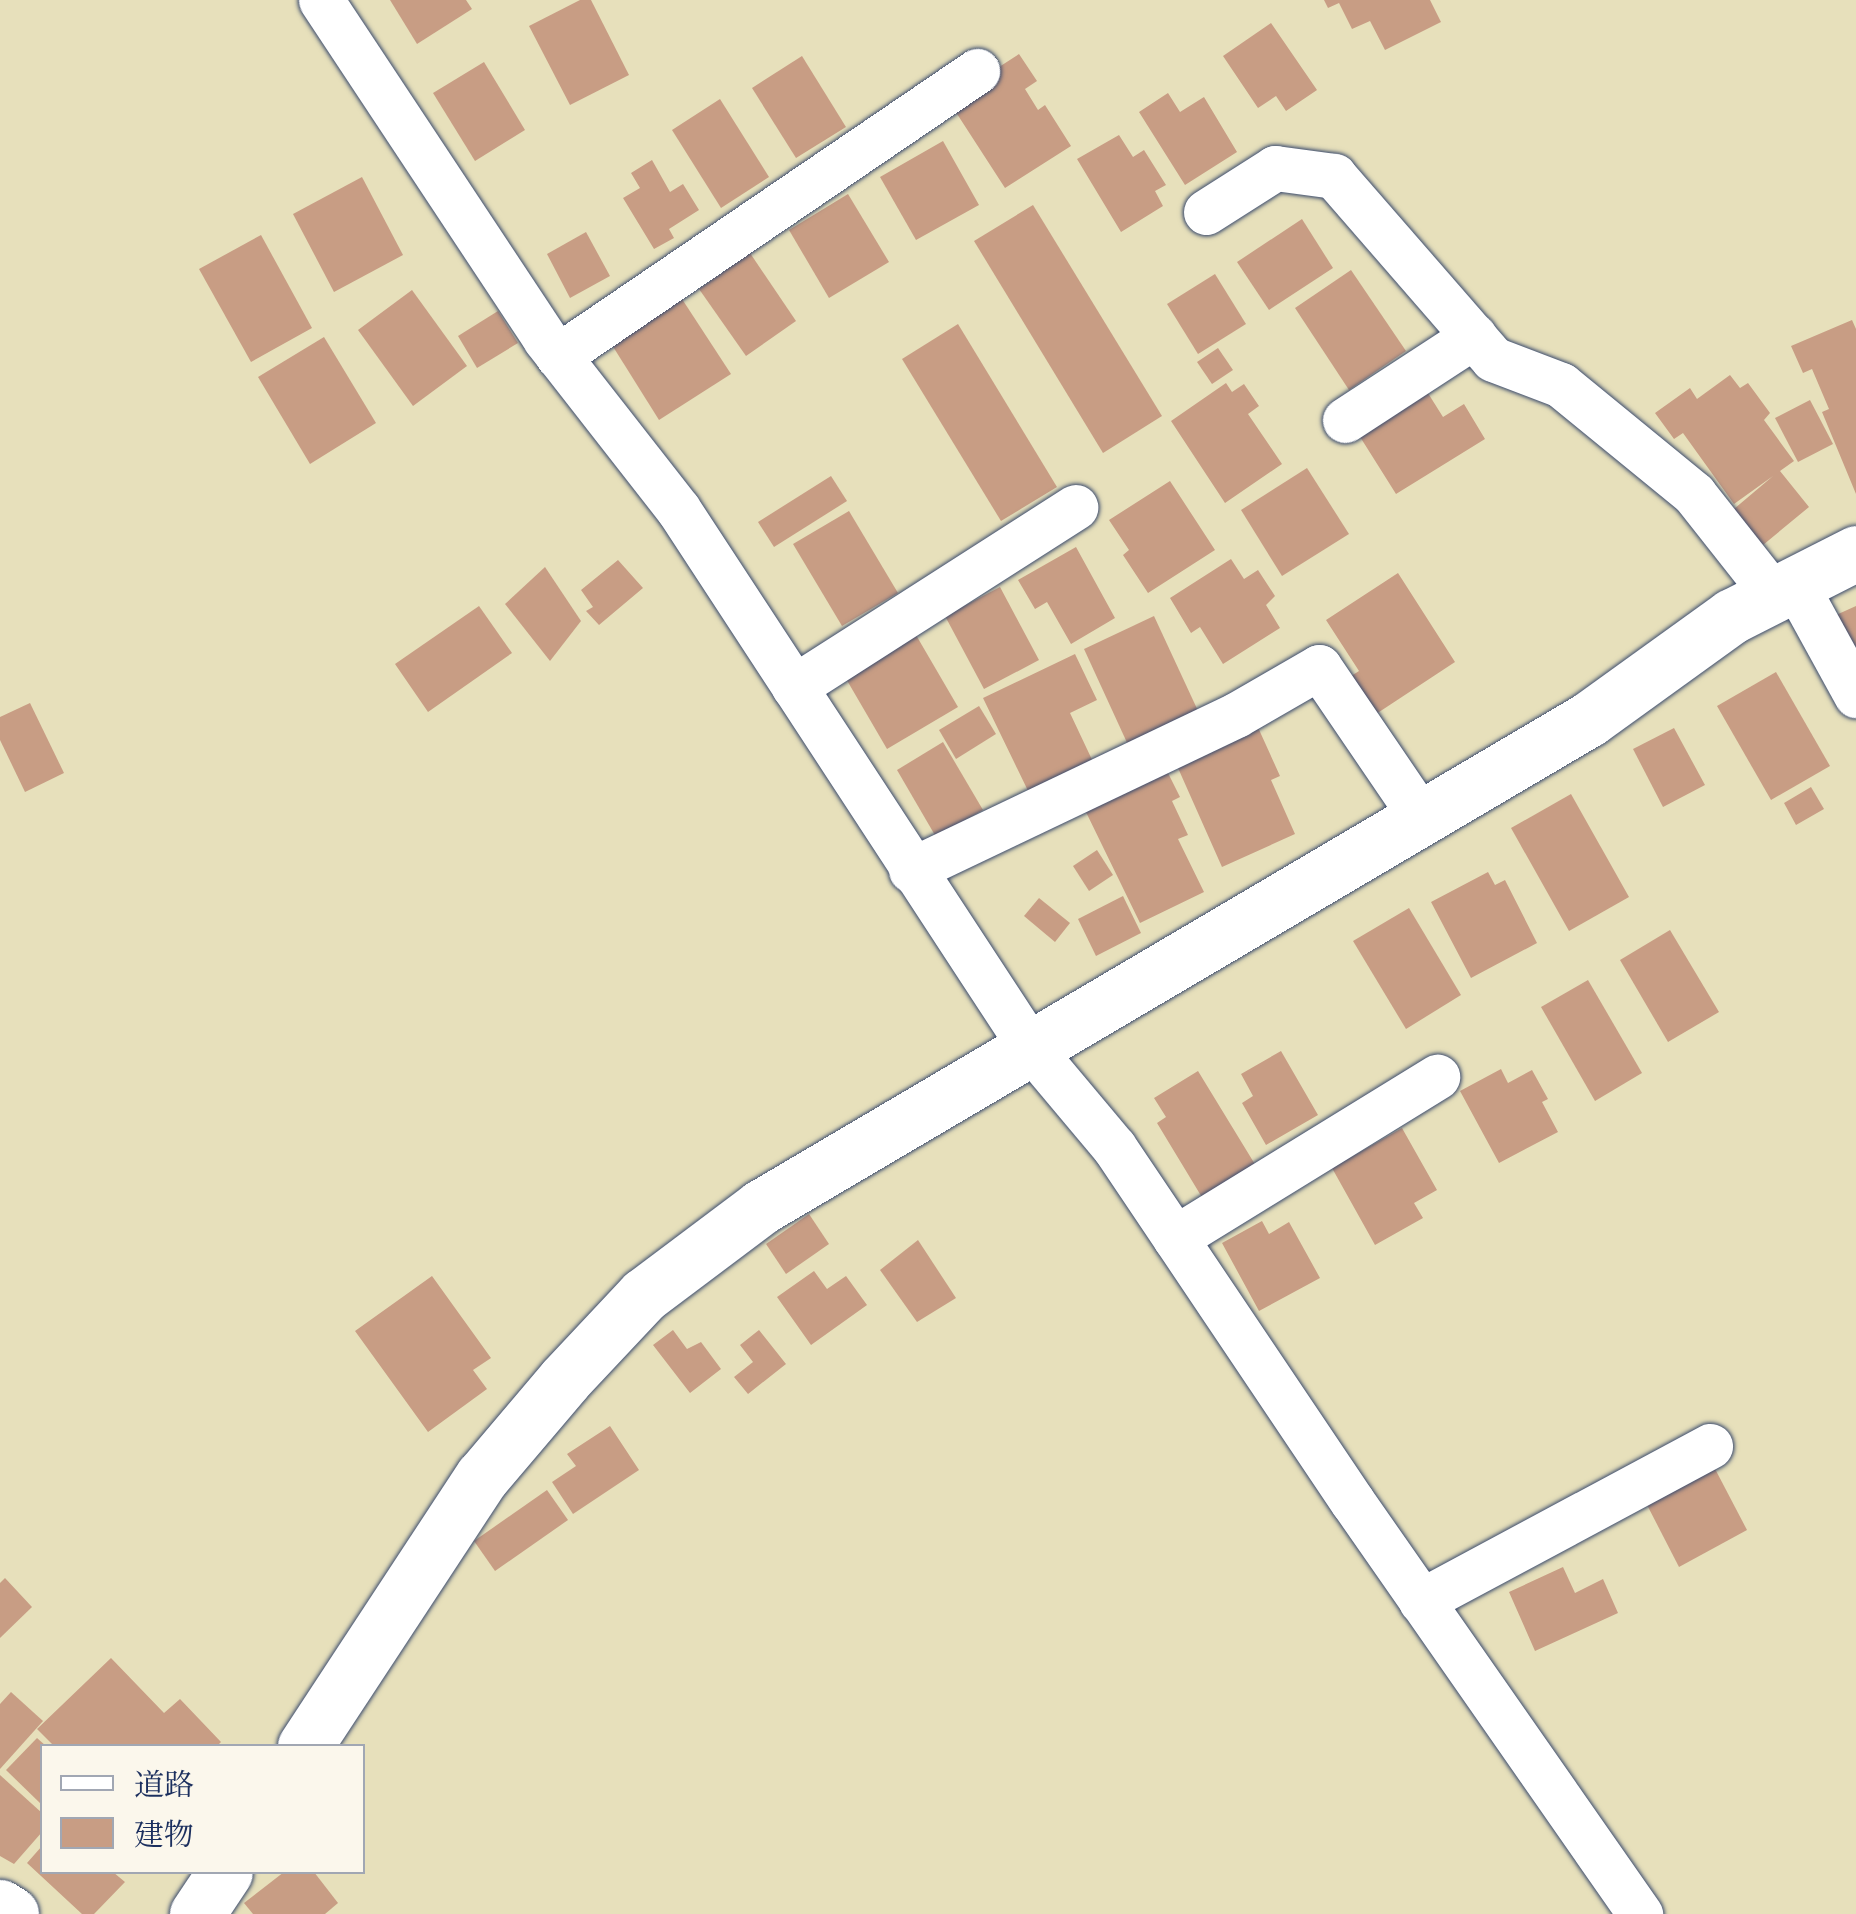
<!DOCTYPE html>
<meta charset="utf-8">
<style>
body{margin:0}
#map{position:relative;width:1856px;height:1914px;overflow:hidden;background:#e7e0bb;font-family:"Gentium Book Plus","Noto Serif JP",serif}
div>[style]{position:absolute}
.building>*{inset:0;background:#c89d84}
.roads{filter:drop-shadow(0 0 2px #3a4a6c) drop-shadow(0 0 2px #3a4a6c)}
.minor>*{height:45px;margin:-22.5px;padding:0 22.5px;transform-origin:22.5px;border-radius:22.5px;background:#fff}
.tertiary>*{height:55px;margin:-27.5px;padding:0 27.5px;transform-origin:27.5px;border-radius:27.5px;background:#fff}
.secondary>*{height:55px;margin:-27.5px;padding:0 27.5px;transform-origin:27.5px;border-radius:27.5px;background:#fff}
span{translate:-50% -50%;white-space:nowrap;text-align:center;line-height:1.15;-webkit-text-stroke:8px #fbf7ec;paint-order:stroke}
.legend{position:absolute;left:40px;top:1744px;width:325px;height:130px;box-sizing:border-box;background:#fbf7ec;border:2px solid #a1a7b3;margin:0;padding:12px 18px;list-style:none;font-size:30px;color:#1b2f5e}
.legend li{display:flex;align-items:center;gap:20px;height:50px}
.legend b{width:50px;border:2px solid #a1a7b3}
</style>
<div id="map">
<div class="building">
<i style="clip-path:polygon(390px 0,466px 0,472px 9px,417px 44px)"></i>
<i style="clip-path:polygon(580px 0,591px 0,629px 75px,570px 105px,529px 26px)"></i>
<i style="clip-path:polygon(1324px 0,1430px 0,1441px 22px,1385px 50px,1370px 21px,1352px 29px,1339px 3px,1328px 8px)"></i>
<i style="clip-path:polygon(1271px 23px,1317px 90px,1286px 111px,1276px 96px,1258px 108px,1223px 56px)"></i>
<i style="clip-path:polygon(1019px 54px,1037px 81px,1025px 89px,1038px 110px,1045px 105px,1071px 146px,1005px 188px,948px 100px)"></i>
<i style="clip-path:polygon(802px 56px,846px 127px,796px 158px,752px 88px)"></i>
<i style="clip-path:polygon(484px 62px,525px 130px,475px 161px,433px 93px)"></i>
<i style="clip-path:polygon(1168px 93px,1180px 112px,1204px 97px,1237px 152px,1185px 185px,1139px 112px)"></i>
<i style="clip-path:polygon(720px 99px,769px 177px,721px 208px,672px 130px)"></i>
<i style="clip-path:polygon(1119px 135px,1133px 157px,1144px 150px,1166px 185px,1155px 191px,1163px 206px,1121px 232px,1077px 159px)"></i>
<i style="clip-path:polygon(943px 141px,979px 205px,916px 240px,880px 177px)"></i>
<i style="clip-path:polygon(652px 160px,670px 192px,683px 184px,699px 210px,669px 229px,674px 238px,654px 249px,623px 198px,640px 188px,631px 173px)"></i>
<i style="clip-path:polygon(362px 177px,403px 255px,334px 292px,293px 214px)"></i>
<i style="clip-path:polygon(848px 194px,889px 262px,829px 298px,789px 230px)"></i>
<i style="clip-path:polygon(1033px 205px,1162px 416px,1103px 453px,974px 241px)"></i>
<i style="clip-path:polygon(1302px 219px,1333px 268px,1269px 310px,1237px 262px)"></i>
<i style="clip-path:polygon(586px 232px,610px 276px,570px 298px,547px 254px)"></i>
<i style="clip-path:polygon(261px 235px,312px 328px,251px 362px,199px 269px)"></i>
<i style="clip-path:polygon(750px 253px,796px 321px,746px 356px,699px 289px)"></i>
<i style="clip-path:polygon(1351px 270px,1406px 351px,1349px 390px,1295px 308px)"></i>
<i style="clip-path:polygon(1215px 274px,1246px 324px,1198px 354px,1167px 304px)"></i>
<i style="clip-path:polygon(412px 290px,467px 366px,413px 406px,358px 330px)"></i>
<i style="clip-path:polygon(682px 299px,731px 374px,659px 420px,612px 345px)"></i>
<i style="clip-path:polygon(498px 311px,518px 343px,477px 368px,458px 336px)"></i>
<i style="clip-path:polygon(1852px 320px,1856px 329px,1856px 494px,1822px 412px,1829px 409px,1812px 369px,1803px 373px,1791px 346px)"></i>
<i style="clip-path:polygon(958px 324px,1057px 487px,1001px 521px,902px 359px)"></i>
<i style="clip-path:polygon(324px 337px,376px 423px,310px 464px,258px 377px)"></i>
<i style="clip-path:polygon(1218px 348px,1233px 370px,1212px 384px,1197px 362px)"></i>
<i style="clip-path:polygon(1730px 375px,1740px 388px,1748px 383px,1770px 413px,1764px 420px,1794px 461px,1780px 471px,1809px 507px,1763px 545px,1734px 509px,1773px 476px,1734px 504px,1683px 433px,1674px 439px,1655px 413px,1690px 388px,1697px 399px)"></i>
<i style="clip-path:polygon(1226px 383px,1232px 392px,1244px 384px,1259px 406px,1248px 414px,1282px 464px,1225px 503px,1171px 421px)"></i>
<i style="clip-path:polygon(1426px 390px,1443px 417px,1464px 404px,1485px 439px,1396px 494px,1357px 432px)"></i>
<i style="clip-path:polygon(1810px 400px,1833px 444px,1798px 462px,1775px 418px)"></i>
<i style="clip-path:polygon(1307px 468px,1349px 534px,1282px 576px,1241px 510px)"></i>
<i style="clip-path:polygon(831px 476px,847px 501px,774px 547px,758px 522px)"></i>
<i style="clip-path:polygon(1170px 481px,1215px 550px,1148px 593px,1123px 555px,1129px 550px,1109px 520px)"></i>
<i style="clip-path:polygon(849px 511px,898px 593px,842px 626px,793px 544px)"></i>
<i style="clip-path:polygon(1076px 547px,1115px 618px,1071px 644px,1047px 602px,1035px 609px,1018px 580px)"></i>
<i style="clip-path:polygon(1231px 559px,1244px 579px,1258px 570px,1275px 596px,1266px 605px,1280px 628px,1223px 664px,1200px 627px,1191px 633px,1170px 598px)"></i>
<i style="clip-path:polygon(618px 560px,643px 588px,599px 625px,586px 611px,593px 607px,581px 590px)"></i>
<i style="clip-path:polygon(545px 567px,581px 621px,550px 661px,505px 604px)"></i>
<i style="clip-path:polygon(1398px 573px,1455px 662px,1373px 716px,1348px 678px,1359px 671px,1326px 620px)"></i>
<i style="clip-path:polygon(1000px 587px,1039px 660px,984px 689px,945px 616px)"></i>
<i style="clip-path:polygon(479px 606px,512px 653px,428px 712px,395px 664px)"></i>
<i style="clip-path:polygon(1856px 606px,1856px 660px,1836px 615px)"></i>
<i style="clip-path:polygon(1154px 616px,1199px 713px,1129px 747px,1084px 649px)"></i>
<i style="clip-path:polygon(916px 635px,958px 707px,887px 749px,845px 677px)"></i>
<i style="clip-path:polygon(1075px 654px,1097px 700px,1070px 713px,1095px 766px,1031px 797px,983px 698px)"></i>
<i style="clip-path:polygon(1776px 672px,1830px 766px,1771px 800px,1717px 706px)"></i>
<i style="clip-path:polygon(30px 703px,64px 773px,25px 792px,0 740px,0 717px)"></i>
<i style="clip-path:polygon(979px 706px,996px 734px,956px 759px,939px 730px)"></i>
<i style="clip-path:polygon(1256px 723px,1280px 776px,1271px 780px,1295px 834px,1222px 867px,1174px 759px)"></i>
<i style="clip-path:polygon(1674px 728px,1705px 785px,1663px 807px,1633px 749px)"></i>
<i style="clip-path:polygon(943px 742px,983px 810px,936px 837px,897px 770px)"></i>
<i style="clip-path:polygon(1166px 769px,1180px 797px,1172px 801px,1188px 835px,1178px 839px,1204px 892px,1140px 923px,1084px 808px)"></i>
<i style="clip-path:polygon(1811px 787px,1824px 809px,1796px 825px,1784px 803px)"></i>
<i style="clip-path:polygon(1571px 794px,1629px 897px,1569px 931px,1511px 828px)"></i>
<i style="clip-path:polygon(1097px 850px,1113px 875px,1089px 891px,1073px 866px)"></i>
<i style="clip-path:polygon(1488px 872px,1495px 885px,1505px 880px,1537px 943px,1471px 978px,1431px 902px)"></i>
<i style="clip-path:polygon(1123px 896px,1141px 933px,1096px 956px,1078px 919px)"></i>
<i style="clip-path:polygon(1039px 898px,1070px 923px,1055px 942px,1024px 916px)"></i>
<i style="clip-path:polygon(1409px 908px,1461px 995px,1406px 1029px,1353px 941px)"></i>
<i style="clip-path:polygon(1670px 930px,1719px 1012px,1668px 1042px,1620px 960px)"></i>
<i style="clip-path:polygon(1588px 980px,1642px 1073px,1595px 1101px,1541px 1007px)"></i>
<i style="clip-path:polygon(1281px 1051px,1318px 1115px,1266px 1145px,1242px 1103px,1253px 1096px,1241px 1074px)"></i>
<i style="clip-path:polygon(1501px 1069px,1508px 1083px,1532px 1070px,1548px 1099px,1542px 1102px,1558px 1132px,1499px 1163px,1460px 1091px)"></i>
<i style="clip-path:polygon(1198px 1071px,1256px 1166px,1203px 1199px,1157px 1123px,1166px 1117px,1154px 1098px)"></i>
<i style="clip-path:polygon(1402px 1128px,1437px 1190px,1414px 1203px,1423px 1218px,1375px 1245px,1332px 1168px)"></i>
<i style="clip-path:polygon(809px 1214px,829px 1244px,786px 1274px,766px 1244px)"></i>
<i style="clip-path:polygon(1262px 1221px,1269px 1234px,1289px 1222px,1320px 1278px,1259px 1311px,1222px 1243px)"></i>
<i style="clip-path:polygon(918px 1240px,956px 1298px,917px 1322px,880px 1270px)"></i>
<i style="clip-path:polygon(814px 1271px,827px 1289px,846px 1276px,867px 1305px,811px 1345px,777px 1297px)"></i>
<i style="clip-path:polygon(432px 1276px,491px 1358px,473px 1370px,487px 1389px,428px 1432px,355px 1331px)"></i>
<i style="clip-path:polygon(673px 1330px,687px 1349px,701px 1342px,721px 1369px,690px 1393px,653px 1345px)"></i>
<i style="clip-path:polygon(759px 1330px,786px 1364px,748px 1394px,734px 1377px,753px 1362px,740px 1345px)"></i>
<i style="clip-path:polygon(610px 1426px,639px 1470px,573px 1514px,552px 1482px,576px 1466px,567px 1454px)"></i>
<i style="clip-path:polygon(1713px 1465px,1747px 1530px,1679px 1567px,1645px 1501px)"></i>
<i style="clip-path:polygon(547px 1490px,568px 1520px,495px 1571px,474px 1541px)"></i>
<i style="clip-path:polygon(1563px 1567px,1575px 1593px,1603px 1579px,1618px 1613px,1535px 1651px,1509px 1592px)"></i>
<i style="clip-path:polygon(5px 1578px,32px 1607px,0 1638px,0 1583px)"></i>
<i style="clip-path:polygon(111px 1658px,164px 1713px,180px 1699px,221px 1742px,217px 1746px,54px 1746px,37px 1729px)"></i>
<i style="clip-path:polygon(11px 1692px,43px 1721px,0 1769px,0 1704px)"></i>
<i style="clip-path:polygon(37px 1738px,46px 1746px,42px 1805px,6px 1770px)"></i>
<i style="clip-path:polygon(0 1775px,42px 1813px,42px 1832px,14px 1864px,0 1856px)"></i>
<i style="clip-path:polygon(42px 1846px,42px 1872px,113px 1872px,125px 1882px,94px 1914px,82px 1914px,27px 1863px)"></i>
<i style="clip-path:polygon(284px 1872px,314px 1872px,338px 1903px,325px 1914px,253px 1914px,244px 1903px)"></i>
</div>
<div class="roads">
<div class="minor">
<i style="left:321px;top:0;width:406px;rotate:56.5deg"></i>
<i style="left:545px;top:339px;width:216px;rotate:52deg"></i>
<i style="left:678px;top:509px;width:643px;rotate:56.8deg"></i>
<i style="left:1030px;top:1047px;width:131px;rotate:50deg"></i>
<i style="left:1114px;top:1147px;width:427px;rotate:56.1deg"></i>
<i style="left:1352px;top:1501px;width:504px;rotate:55.11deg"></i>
<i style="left:1206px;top:212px;width:82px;rotate:-32.5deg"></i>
<i style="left:1275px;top:168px;width:60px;rotate:7.7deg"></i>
<i style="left:1334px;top:176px;width:242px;rotate:49deg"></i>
<i style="left:1493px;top:359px;width:73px;rotate:20.9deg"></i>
<i style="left:1561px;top:385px;width:172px;rotate:39.3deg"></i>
<i style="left:1694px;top:494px;width:127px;rotate:51.7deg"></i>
<i style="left:558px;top:356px;width:507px;rotate:-34.22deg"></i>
<i style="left:1345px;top:420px;width:154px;rotate:-33.1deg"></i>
<i style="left:1795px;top:584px;width:127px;rotate:61.2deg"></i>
<i style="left:794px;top:687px;width:334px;rotate:-32.6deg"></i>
<i style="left:911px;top:870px;width:360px;rotate:-25.5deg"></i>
<i style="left:1236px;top:715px;width:96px;rotate:-30deg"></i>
<i style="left:1319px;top:667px;width:181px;rotate:55.8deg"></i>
<i style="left:1175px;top:1238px;width:308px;rotate:-31.6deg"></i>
<i style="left:1421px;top:1601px;width:328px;rotate:-28.2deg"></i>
</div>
<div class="tertiary">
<i style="left:305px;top:1746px;width:322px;rotate:-56.7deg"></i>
<i style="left:482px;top:1477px;width:128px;rotate:-49.7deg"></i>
<i style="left:565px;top:1379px;width:115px;rotate:-46.8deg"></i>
<i style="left:644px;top:1295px;width:146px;rotate:-36.9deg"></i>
<i style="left:761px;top:1207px;width:961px;rotate:-30.51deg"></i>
<i style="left:1589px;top:719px;width:176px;rotate:-35.8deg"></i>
<i style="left:1732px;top:616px;width:139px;rotate:-26.9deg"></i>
<i style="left:197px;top:1914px;width:50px;rotate:-56.3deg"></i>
</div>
<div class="secondary">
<i style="left:0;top:1907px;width:13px;rotate:32deg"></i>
</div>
</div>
<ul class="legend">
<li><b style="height:12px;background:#fff"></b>道路</li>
<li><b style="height:28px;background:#c89d84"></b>建物</li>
</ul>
</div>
